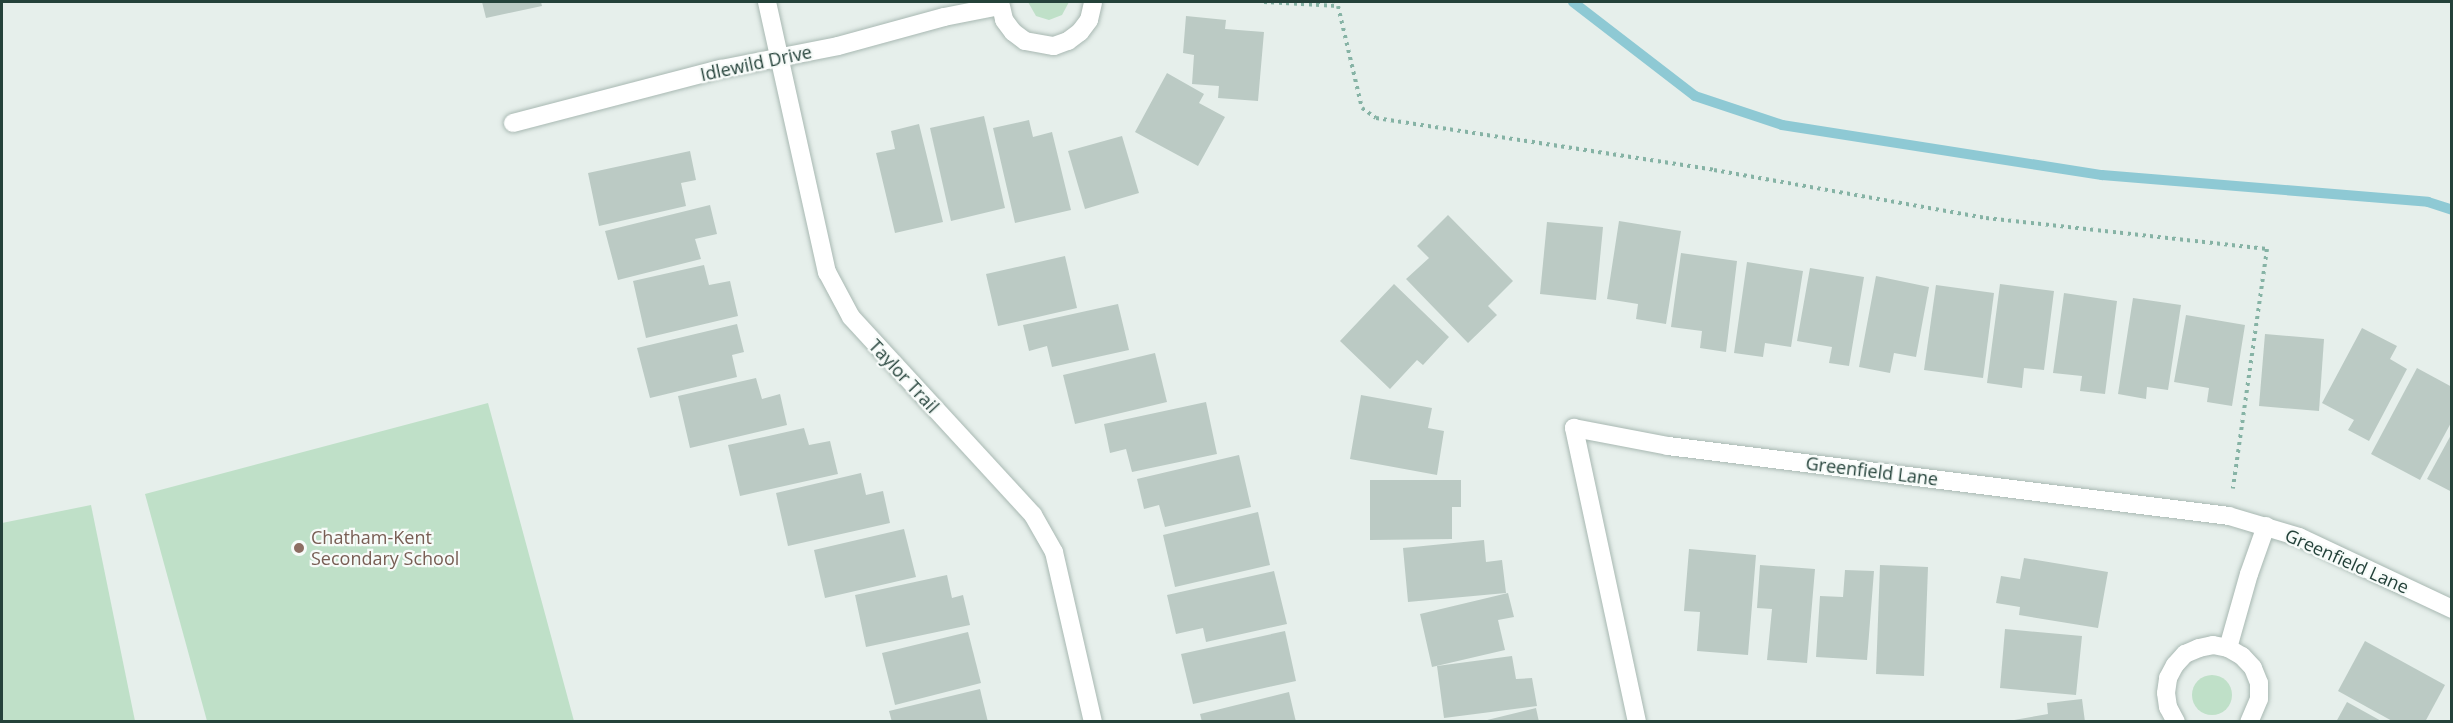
<!DOCTYPE html>
<style>
body{margin:0}
#map{position:relative;width:2453px;height:723px;overflow:hidden;background:#e6efeb;font-family:"Open Sans",sans-serif}
div>[style]{position:absolute}
.green>*{inset:0;background:#bfe0c8}
.round{border-radius:50%}
.stream>*{height:10px;margin:-5px;padding:0 5px;transform-origin:5px;border-radius:5px;background:#8ec9d4}
.building>*{inset:0;background:#bbcac4}
.path>*{height:4px;margin-top:-2px;transform-origin:0;background:repeating-linear-gradient(90deg,#86b3a5 0 3px,transparent 0 7.5px)}
.roads{filter:drop-shadow(0 0 2px #a8b8b2) drop-shadow(0 0 2px #a8b8b2)}
.street>*{height:18px;margin:-9px;padding:0 9px;transform-origin:9px;border-radius:9px;background:#fff}
.dots>*{width:16px;height:16px;translate:-50% -50%;box-sizing:border-box;border:3px solid #f7fbf9;border-radius:50%}
span{translate:-50% -50%;white-space:nowrap;text-align:center;line-height:1.15;-webkit-text-stroke:4.5px #f7fbf9;paint-order:stroke}
.street-label{font-size:18px;color:#24423a}
.education-label{font-size:18px;color:#785e54}
.left{translate:0 -50%;text-align:left}
.frame{position:absolute;inset:0;border:3px solid #24423a;pointer-events:none}
</style>
<div id="map">
<div class="green">
<i style="clip-path:polygon(1028px 2px,1069px 2px,1062px 15px,1049px 20px,1036px 16px)"></i>
<i style="clip-path:polygon(488px 403px,574px 721px,207px 721px,145px 494px)"></i>
<i style="clip-path:polygon(91px 505px,135px 721px,2px 721px,2px 523px)"></i>
<i class="round" style="left:2192px;top:675px;width:40px;height:40px"></i>
</div>
<div class="stream">
<i style="left:1573px;top:2px;width:154px;rotate:37.6deg"></i>
<i style="left:1695px;top:96px;width:92px;rotate:18.4deg"></i>
<i style="left:1782px;top:125px;width:324px;rotate:8.9deg"></i>
<i style="left:2102px;top:175px;width:327px;rotate:4.7deg"></i>
<i style="left:2428px;top:202px;width:25px;rotate:18deg"></i>
</div>
<div class="building">
<i style="clip-path:polygon(482px 2px,541px 2px,542px 6px,486px 18px)"></i>
<i style="clip-path:polygon(1186px 16px,1226px 20px,1225px 29px,1264px 32px,1258px 101px,1218px 98px,1219px 86px,1192px 84px,1194px 55px,1183px 53px)"></i>
<i style="clip-path:polygon(1167px 73px,1204px 94px,1199px 103px,1225px 117px,1198px 166px,1135px 132px)"></i>
<i style="clip-path:polygon(984px 116px,1005px 208px,951px 221px,930px 128px)"></i>
<i style="clip-path:polygon(1029px 120px,1033px 137px,1052px 132px,1071px 210px,1015px 223px,993px 128px)"></i>
<i style="clip-path:polygon(919px 124px,943px 222px,895px 233px,876px 153px,895px 149px,891px 131px)"></i>
<i style="clip-path:polygon(1122px 136px,1139px 193px,1085px 209px,1068px 151px)"></i>
<i style="clip-path:polygon(690px 151px,696px 180px,681px 183px,686px 206px,599px 226px,588px 173px)"></i>
<i style="clip-path:polygon(710px 205px,717px 234px,695px 239px,701px 259px,618px 280px,605px 231px)"></i>
<i style="clip-path:polygon(1448px 215px,1513px 281px,1488px 306px,1497px 315px,1468px 343px,1406px 279px,1429px 258px,1417px 246px)"></i>
<i style="clip-path:polygon(1619px 221px,1681px 231px,1666px 324px,1636px 319px,1638px 304px,1607px 299px)"></i>
<i style="clip-path:polygon(1547px 222px,1603px 227px,1596px 300px,1540px 294px)"></i>
<i style="clip-path:polygon(1681px 253px,1737px 261px,1726px 352px,1700px 348px,1702px 331px,1671px 327px)"></i>
<i style="clip-path:polygon(1065px 256px,1077px 308px,998px 326px,986px 274px)"></i>
<i style="clip-path:polygon(1747px 262px,1803px 271px,1791px 347px,1765px 343px,1763px 357px,1734px 353px)"></i>
<i style="clip-path:polygon(704px 265px,709px 285px,730px 281px,738px 316px,646px 338px,633px 281px)"></i>
<i style="clip-path:polygon(1810px 268px,1864px 277px,1849px 366px,1829px 363px,1832px 347px,1797px 341px)"></i>
<i style="clip-path:polygon(1876px 276px,1929px 287px,1916px 357px,1894px 353px,1890px 373px,1859px 367px)"></i>
<i style="clip-path:polygon(1394px 284px,1449px 337px,1423px 365px,1417px 360px,1390px 389px,1340px 341px)"></i>
<i style="clip-path:polygon(2000px 284px,2054px 291px,2044px 370px,2024px 368px,2022px 388px,1987px 383px)"></i>
<i style="clip-path:polygon(1936px 285px,1994px 293px,1983px 378px,1924px 370px)"></i>
<i style="clip-path:polygon(2064px 293px,2117px 301px,2105px 394px,2080px 391px,2082px 376px,2053px 373px)"></i>
<i style="clip-path:polygon(2133px 298px,2181px 305px,2168px 390px,2147px 387px,2146px 399px,2118px 394px)"></i>
<i style="clip-path:polygon(1118px 304px,1129px 350px,1052px 367px,1047px 346px,1029px 351px,1023px 325px)"></i>
<i style="clip-path:polygon(2186px 315px,2245px 325px,2232px 406px,2207px 402px,2209px 388px,2174px 382px)"></i>
<i style="clip-path:polygon(737px 324px,744px 352px,732px 355px,737px 377px,650px 398px,637px 348px)"></i>
<i style="clip-path:polygon(2362px 328px,2397px 346px,2390px 359px,2407px 369px,2369px 441px,2348px 430px,2354px 420px,2322px 403px)"></i>
<i style="clip-path:polygon(2265px 334px,2324px 339px,2319px 411px,2259px 406px)"></i>
<i style="clip-path:polygon(1155px 353px,1167px 402px,1075px 424px,1063px 375px)"></i>
<i style="clip-path:polygon(2417px 368px,2452px 387px,2452px 421px,2420px 480px,2371px 454px)"></i>
<i style="clip-path:polygon(756px 378px,762px 399px,780px 394px,787px 425px,690px 448px,678px 396px)"></i>
<i style="clip-path:polygon(1361px 395px,1432px 408px,1428px 428px,1444px 431px,1437px 475px,1350px 459px)"></i>
<i style="clip-path:polygon(1206px 402px,1217px 454px,1132px 472px,1126px 449px,1110px 453px,1104px 424px)"></i>
<i style="clip-path:polygon(804px 428px,809px 445px,830px 441px,838px 474px,740px 496px,728px 445px)"></i>
<i style="clip-path:polygon(2452px 433px,2452px 492px,2427px 479px)"></i>
<i style="clip-path:polygon(1239px 455px,1251px 507px,1165px 527px,1159px 505px,1144px 509px,1137px 479px)"></i>
<i style="clip-path:polygon(861px 473px,866px 495px,883px 491px,890px 523px,788px 546px,776px 493px)"></i>
<i style="clip-path:polygon(1370px 480px,1461px 480px,1461px 507px,1452px 507px,1452px 539px,1370px 540px)"></i>
<i style="clip-path:polygon(1258px 512px,1270px 565px,1175px 587px,1163px 535px)"></i>
<i style="clip-path:polygon(904px 529px,916px 577px,825px 598px,814px 550px)"></i>
<i style="clip-path:polygon(1484px 540px,1486px 562px,1502px 560px,1506px 593px,1408px 602px,1403px 548px)"></i>
<i style="clip-path:polygon(1689px 549px,1756px 555px,1748px 655px,1697px 651px,1700px 612px,1684px 611px)"></i>
<i style="clip-path:polygon(2024px 558px,2108px 572px,2098px 628px,2019px 615px,2020px 607px,1996px 603px,2001px 576px,2020px 579px)"></i>
<i style="clip-path:polygon(1760px 565px,1815px 569px,1807px 663px,1767px 660px,1772px 609px,1757px 608px)"></i>
<i style="clip-path:polygon(1880px 565px,1928px 567px,1924px 676px,1876px 674px)"></i>
<i style="clip-path:polygon(1845px 570px,1874px 571px,1867px 660px,1816px 657px,1820px 596px,1843px 597px)"></i>
<i style="clip-path:polygon(1274px 571px,1287px 624px,1206px 642px,1203px 628px,1176px 634px,1167px 595px)"></i>
<i style="clip-path:polygon(947px 575px,952px 598px,963px 595px,970px 625px,866px 647px,855px 595px)"></i>
<i style="clip-path:polygon(1508px 593px,1514px 617px,1498px 620px,1505px 650px,1432px 667px,1420px 614px)"></i>
<i style="clip-path:polygon(2005px 629px,2082px 636px,2076px 695px,2000px 688px)"></i>
<i style="clip-path:polygon(1285px 631px,1296px 681px,1193px 704px,1181px 654px)"></i>
<i style="clip-path:polygon(968px 632px,981px 683px,895px 705px,882px 653px)"></i>
<i style="clip-path:polygon(2365px 641px,2445px 685px,2425px 722px,2394px 722px,2338px 691px)"></i>
<i style="clip-path:polygon(1512px 656px,1516px 679px,1532px 678px,1537px 706px,1444px 718px,1437px 666px)"></i>
<i style="clip-path:polygon(980px 689px,988px 722px,892px 722px,889px 711px)"></i>
<i style="clip-path:polygon(1289px 692px,1296px 722px,1202px 722px,1200px 714px)"></i>
<i style="clip-path:polygon(2082px 699px,2085px 722px,2003px 722px,2048px 714px,2047px 703px)"></i>
<i style="clip-path:polygon(2347px 702px,2383px 722px,2336px 722px)"></i>
<i style="clip-path:polygon(1536px 708px,1539px 722px,1483px 722px,1483px 721px)"></i>
</div>
<div class="path">
<i style="left:1264px;top:2px;width:74px;rotate:3.1deg"></i>
<i style="left:1338px;top:6px;width:105px;rotate:76.8deg"></i>
<i style="left:1362px;top:108px;width:17px;rotate:36deg"></i>
<i style="left:1376px;top:118px;width:342px;rotate:8.7deg"></i>
<i style="left:1714px;top:170px;width:276px;rotate:10deg"></i>
<i style="left:1986px;top:218px;width:283px;rotate:6.3deg"></i>
<i style="left:2267px;top:249px;width:242px;rotate:98.1deg"></i>
</div>
<div class="roads">
<div class="street">
<i style="left:767px;top:2px;width:277px;rotate:77.5deg"></i>
<i style="left:827px;top:272px;width:51px;rotate:61.9deg"></i>
<i style="left:851px;top:317px;width:269px;rotate:47.4deg"></i>
<i style="left:1033px;top:515px;width:43px;rotate:60.4deg"></i>
<i style="left:1054px;top:552px;width:174px;rotate:77.1deg"></i>
<i style="left:1000px;top:2px;width:18px;rotate:77deg"></i>
<i style="left:1004px;top:20px;width:15px;rotate:53deg"></i>
<i style="left:1013px;top:32px;width:15px;rotate:37deg"></i>
<i style="left:1025px;top:41px;width:29px;rotate:10deg"></i>
<i style="left:1054px;top:46px;width:15px;rotate:-20deg"></i>
<i style="left:1068px;top:41px;width:15px;rotate:-37deg"></i>
<i style="left:1080px;top:32px;width:15px;rotate:-53deg"></i>
<i style="left:1089px;top:20px;width:18px;rotate:-77deg"></i>
<i style="left:513px;top:123px;width:215px;rotate:-14.6deg"></i>
<i style="left:721px;top:69px;width:119px;rotate:-11.1deg"></i>
<i style="left:838px;top:46px;width:110px;rotate:-15.3deg"></i>
<i style="left:944px;top:17px;width:57px;rotate:-11.1deg"></i>
<i style="left:2228px;top:648px;width:77px;rotate:-74.2deg"></i>
<i style="left:2249px;top:574px;width:51px;rotate:-70.5deg"></i>
<i style="left:1637px;top:722px;width:301px;rotate:-102.1deg"></i>
<i style="left:1574px;top:428px;width:96px;rotate:10.8deg"></i>
<i style="left:1668px;top:446px;width:565px;rotate:7.11deg"></i>
<i style="left:2229px;top:516px;width:73px;rotate:16.7deg"></i>
<i style="left:2299px;top:537px;width:169px;rotate:25.2deg"></i>
<i style="left:2176px;top:722px;width:17px;rotate:-118deg"></i>
<i style="left:2168px;top:707px;width:14px;rotate:-98deg"></i>
<i style="left:2166px;top:693px;width:15px;rotate:-82deg"></i>
<i style="left:2168px;top:678px;width:15px;rotate:-62deg"></i>
<i style="left:2175px;top:665px;width:15px;rotate:-48deg"></i>
<i style="left:2185px;top:654px;width:15px;rotate:-23deg"></i>
<i style="left:2199px;top:648px;width:14px;rotate:-12deg"></i>
<i style="left:2213px;top:645px;width:15px;rotate:11deg"></i>
<i style="left:2228px;top:648px;width:16px;rotate:30deg"></i>
<i style="left:2242px;top:656px;width:16px;rotate:47deg"></i>
<i style="left:2253px;top:668px;width:16px;rotate:68deg"></i>
<i style="left:2259px;top:683px;width:16px;rotate:90deg"></i>
<i style="left:2259px;top:699px;width:25px;rotate:113deg"></i>
</div>
</div>
<div class="dots">
<i style="left:299px;top:548px;background:#8d6e63"></i>
</div>
<div class="street-label">
<span style="left:756px;top:63px;rotate:-12deg">Idlewild Drive</span>
<span style="left:904px;top:376px;rotate:47deg">Taylor Trail</span>
<span style="left:1872px;top:471px;rotate:7deg">Greenfield Lane</span>
<span style="left:2347px;top:561px;rotate:24deg">Greenfield Lane</span>
</div>
<div class="education-label">
<span class="left" style="left:311px;top:548px">Chatham-Kent<br>Secondary School</span>
</div>
<div class="frame"></div>
</div>
